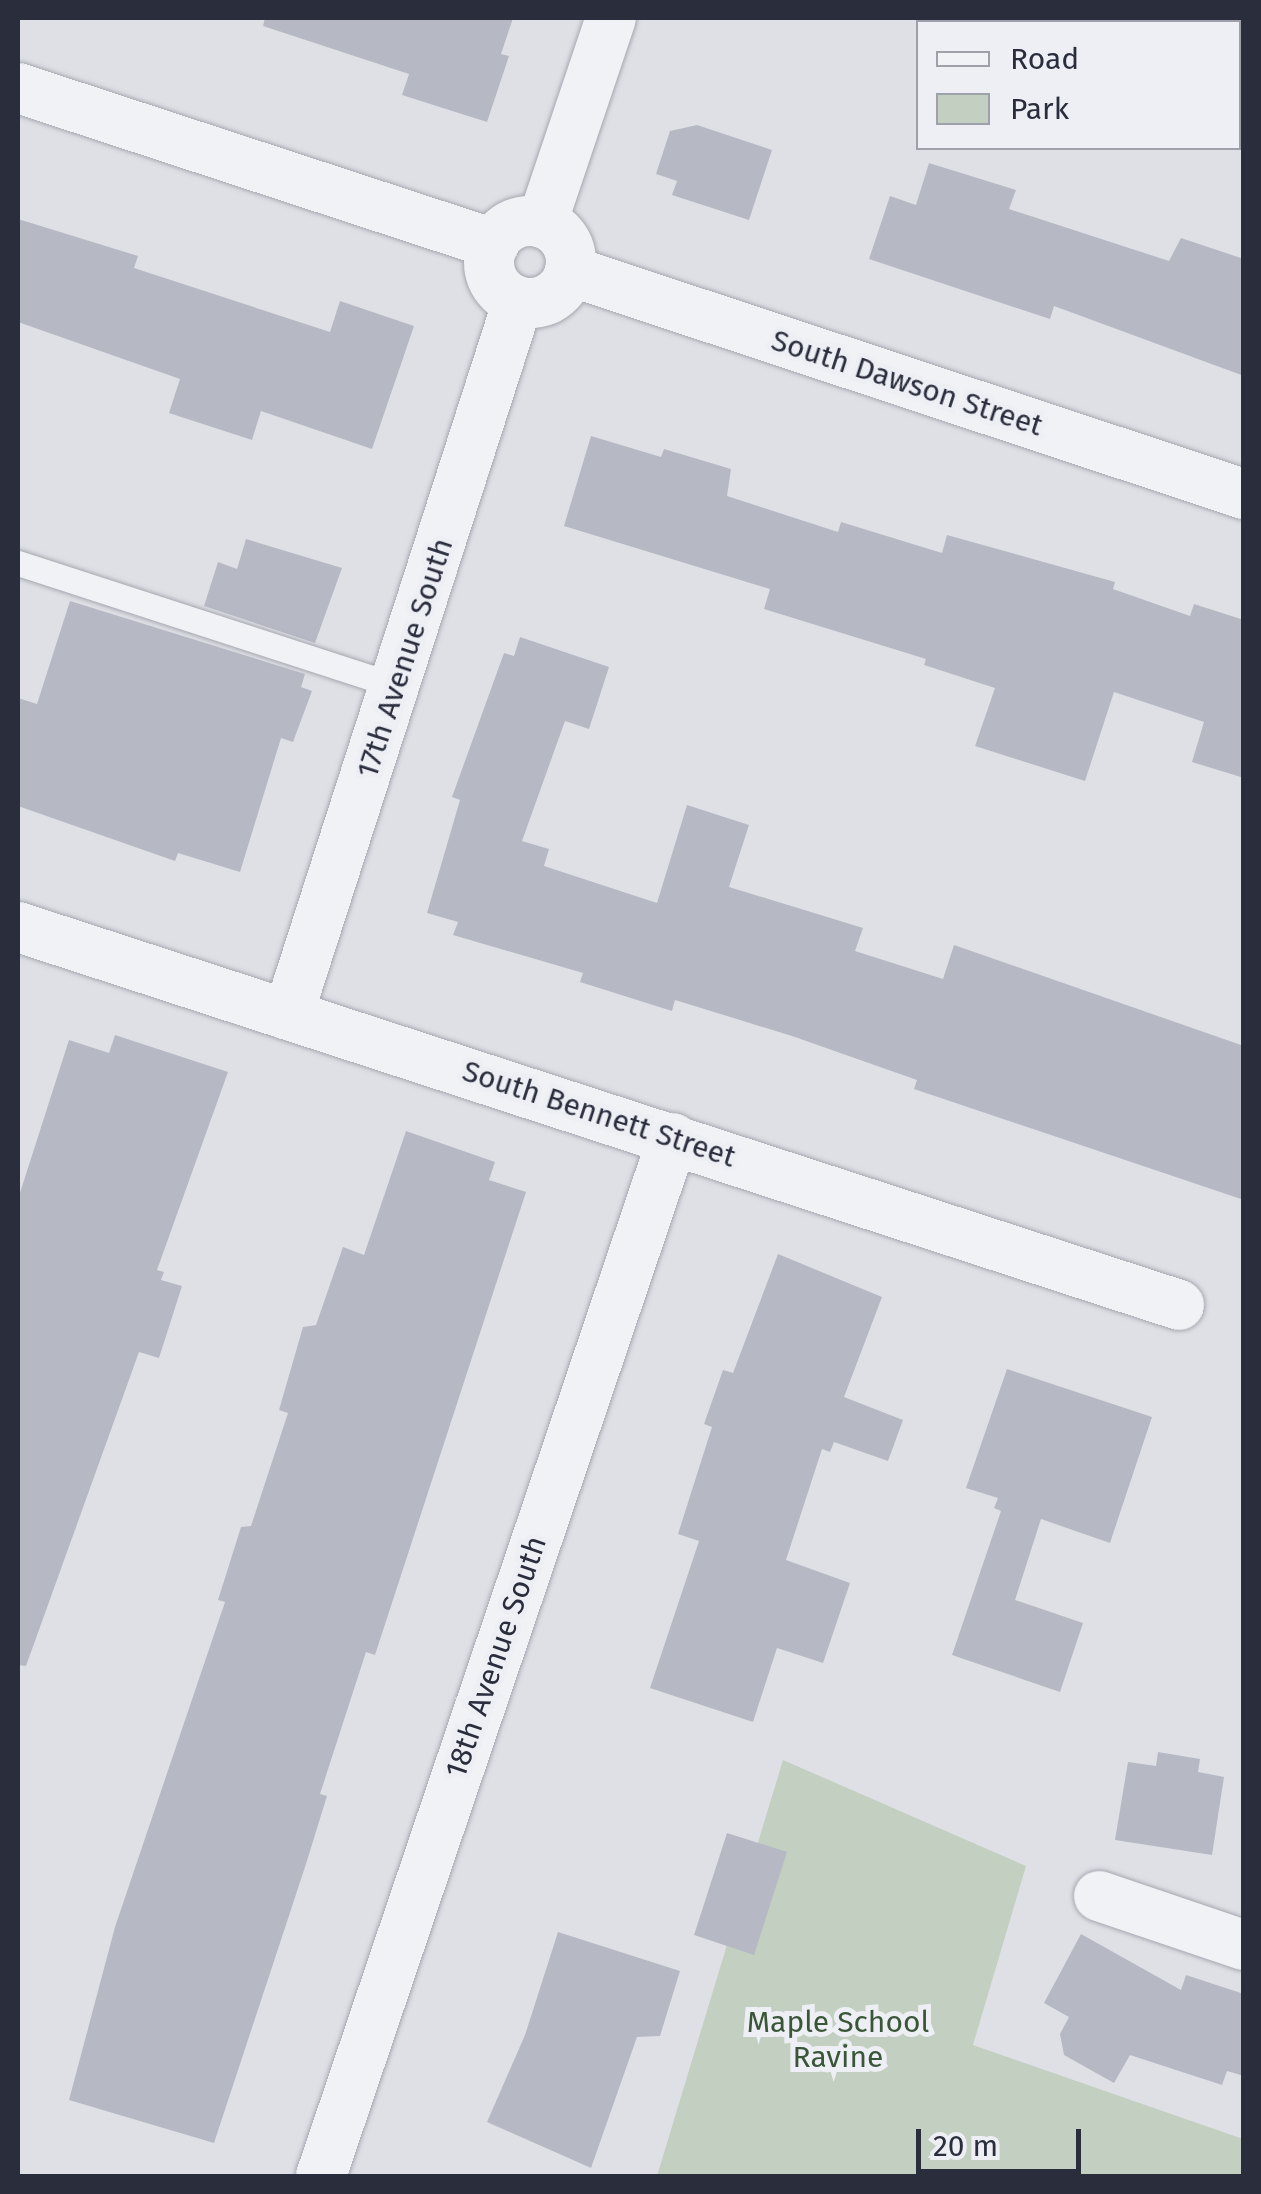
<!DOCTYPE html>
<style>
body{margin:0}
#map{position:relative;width:1261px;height:2194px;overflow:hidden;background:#dfe0e6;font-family:"Fira Sans",sans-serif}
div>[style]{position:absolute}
.green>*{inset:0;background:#c2cfc1}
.building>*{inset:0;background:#b6b9c3}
.roads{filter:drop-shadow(0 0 2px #a5a7b0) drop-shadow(0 0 2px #a5a7b0)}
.lane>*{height:25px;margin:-12.5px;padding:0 12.5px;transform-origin:12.5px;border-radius:12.5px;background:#f1f2f5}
.street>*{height:50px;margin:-25px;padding:0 25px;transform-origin:25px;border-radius:25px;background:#f1f2f5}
.street>.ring{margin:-25px;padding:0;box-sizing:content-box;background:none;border:50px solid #f1f2f5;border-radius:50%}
span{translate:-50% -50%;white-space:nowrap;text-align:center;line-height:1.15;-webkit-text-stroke:10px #eeeff4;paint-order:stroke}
.street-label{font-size:30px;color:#292d3c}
.park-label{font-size:30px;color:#395638}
.frame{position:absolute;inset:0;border:20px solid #292d3c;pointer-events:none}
.legend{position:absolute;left:916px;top:20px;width:325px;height:130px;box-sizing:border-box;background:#eeeff4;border:2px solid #9fa1aa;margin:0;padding:12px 18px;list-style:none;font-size:30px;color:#292d3c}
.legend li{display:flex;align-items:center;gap:20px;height:50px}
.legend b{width:50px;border:2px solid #9fa1aa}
.scale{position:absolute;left:916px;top:2129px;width:165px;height:45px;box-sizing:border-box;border:5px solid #292d3c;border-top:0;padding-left:12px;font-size:30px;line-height:35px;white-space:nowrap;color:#292d3c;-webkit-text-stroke:8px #eeeff4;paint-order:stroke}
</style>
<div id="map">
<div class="green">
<i style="clip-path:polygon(783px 1760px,1026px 1866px,973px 2045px,1243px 2139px,1243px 2176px,657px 2176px)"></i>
</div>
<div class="building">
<i style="clip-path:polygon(265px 18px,513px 18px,501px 54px,509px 56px,487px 122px,402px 95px,409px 74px,263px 26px)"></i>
<i style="clip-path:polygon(697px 125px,772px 150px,749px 220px,672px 195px,677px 181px,656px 174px,670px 131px)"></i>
<i style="clip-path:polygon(929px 163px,1016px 190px,1009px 209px,1169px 261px,1181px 238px,1244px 259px,1244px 376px,1054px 306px,1050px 319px,869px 259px,890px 196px,916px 205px)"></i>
<i style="clip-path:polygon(18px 219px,138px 256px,134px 268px,330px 332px,340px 301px,414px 326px,372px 449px,261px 411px,252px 440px,169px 413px,180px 379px,18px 322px)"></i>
<i style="clip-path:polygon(591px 436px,661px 457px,664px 449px,731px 469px,727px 496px,838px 532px,841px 522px,942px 553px,947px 535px,1115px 582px,1113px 589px,1190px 616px,1194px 604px,1244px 620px,1244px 778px,1192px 762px,1204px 722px,1114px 692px,1085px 781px,975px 746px,995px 688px,924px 665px,926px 659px,764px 609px,770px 589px,564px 526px)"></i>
<i style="clip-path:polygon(246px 539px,342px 568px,315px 643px,204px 606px,218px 562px,237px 569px)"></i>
<i style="clip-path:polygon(70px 601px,305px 674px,301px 687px,312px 691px,293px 742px,281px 738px,240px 872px,178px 853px,175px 861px,18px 806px,18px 698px,37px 704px)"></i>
<i style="clip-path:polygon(520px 637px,609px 667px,589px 729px,565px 721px,522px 841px,549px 849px,544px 866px,657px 903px,687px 805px,749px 825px,729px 887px,863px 928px,855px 951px,943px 979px,954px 945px,1244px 1046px,1244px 1200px,914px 1089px,917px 1080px,792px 1036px,675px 1000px,672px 1011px,580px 982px,583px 973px,453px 935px,458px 922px,427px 913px,460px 800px,452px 797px,504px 653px,514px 656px)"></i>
<i style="clip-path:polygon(115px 1035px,228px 1072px,157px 1270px,164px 1272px,161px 1280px,182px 1286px,159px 1358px,139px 1352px,26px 1666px,18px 1665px,18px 1199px,69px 1040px,109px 1053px)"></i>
<i style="clip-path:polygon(406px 1131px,495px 1162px,489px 1180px,526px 1192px,375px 1655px,366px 1652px,320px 1794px,327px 1796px,306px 1864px,214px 2143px,69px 2100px,115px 1927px,225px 1602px,218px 1600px,241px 1527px,251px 1526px,288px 1413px,279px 1410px,303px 1327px,316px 1325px,343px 1247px,364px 1255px)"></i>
<i style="clip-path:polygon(778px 1254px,882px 1297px,844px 1397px,903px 1420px,888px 1461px,834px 1442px,830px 1452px,822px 1449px,786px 1560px,850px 1583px,823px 1663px,777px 1648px,753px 1722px,650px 1688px,699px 1541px,678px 1534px,712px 1427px,704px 1424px,723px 1370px,733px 1373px)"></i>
<i style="clip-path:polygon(1007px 1369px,1152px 1417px,1110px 1543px,1041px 1519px,1015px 1600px,1083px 1623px,1060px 1692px,952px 1655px,1001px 1511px,994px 1508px,998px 1498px,966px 1488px)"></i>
<i style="clip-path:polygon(1158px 1752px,1200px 1759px,1198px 1772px,1224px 1777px,1212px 1855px,1115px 1840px,1128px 1762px,1156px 1766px)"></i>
<i style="clip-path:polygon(727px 1833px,787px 1852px,754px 1955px,694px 1935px)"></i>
<i style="clip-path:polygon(558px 1932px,680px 1971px,660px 2036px,637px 2037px,591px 2168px,487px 2122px,525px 2035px)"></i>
<i style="clip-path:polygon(1081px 1934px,1181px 1990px,1186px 1975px,1244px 1994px,1244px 2076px,1227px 2071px,1222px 2085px,1130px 2055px,1114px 2083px,1064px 2055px,1060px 2034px,1069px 2017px,1044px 2003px)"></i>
</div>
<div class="roads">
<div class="lane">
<i style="left:18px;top:563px;width:398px;rotate:18deg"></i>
</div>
<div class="street">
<i style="left:18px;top:88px;width:501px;rotate:18.15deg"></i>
<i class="ring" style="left:489px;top:221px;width:32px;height:32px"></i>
<i style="left:542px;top:223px;width:216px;rotate:-71.4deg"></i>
<i style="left:570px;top:271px;width:710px;rotate:18.31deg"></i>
<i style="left:18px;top:927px;width:1221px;rotate:18.03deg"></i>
<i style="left:288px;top:1015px;width:750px;rotate:-72.14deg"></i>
<i style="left:1099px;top:1896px;width:153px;rotate:18.7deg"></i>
<i style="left:321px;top:2176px;width:1096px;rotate:-71.27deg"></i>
</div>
</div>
<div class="street-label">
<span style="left:907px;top:383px;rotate:18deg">South Dawson Street</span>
<span style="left:405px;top:658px;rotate:-72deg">17th Avenue South</span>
<span style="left:599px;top:1114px;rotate:18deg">South Bennett Street</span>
<span style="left:496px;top:1657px;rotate:-71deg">18th Avenue South</span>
</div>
<div class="park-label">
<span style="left:838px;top:2039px">Maple School<br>Ravine</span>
</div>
<div class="frame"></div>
<ul class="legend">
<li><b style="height:12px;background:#f1f2f5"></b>Road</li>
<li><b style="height:28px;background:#c2cfc1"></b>Park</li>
</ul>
<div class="scale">20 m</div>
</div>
